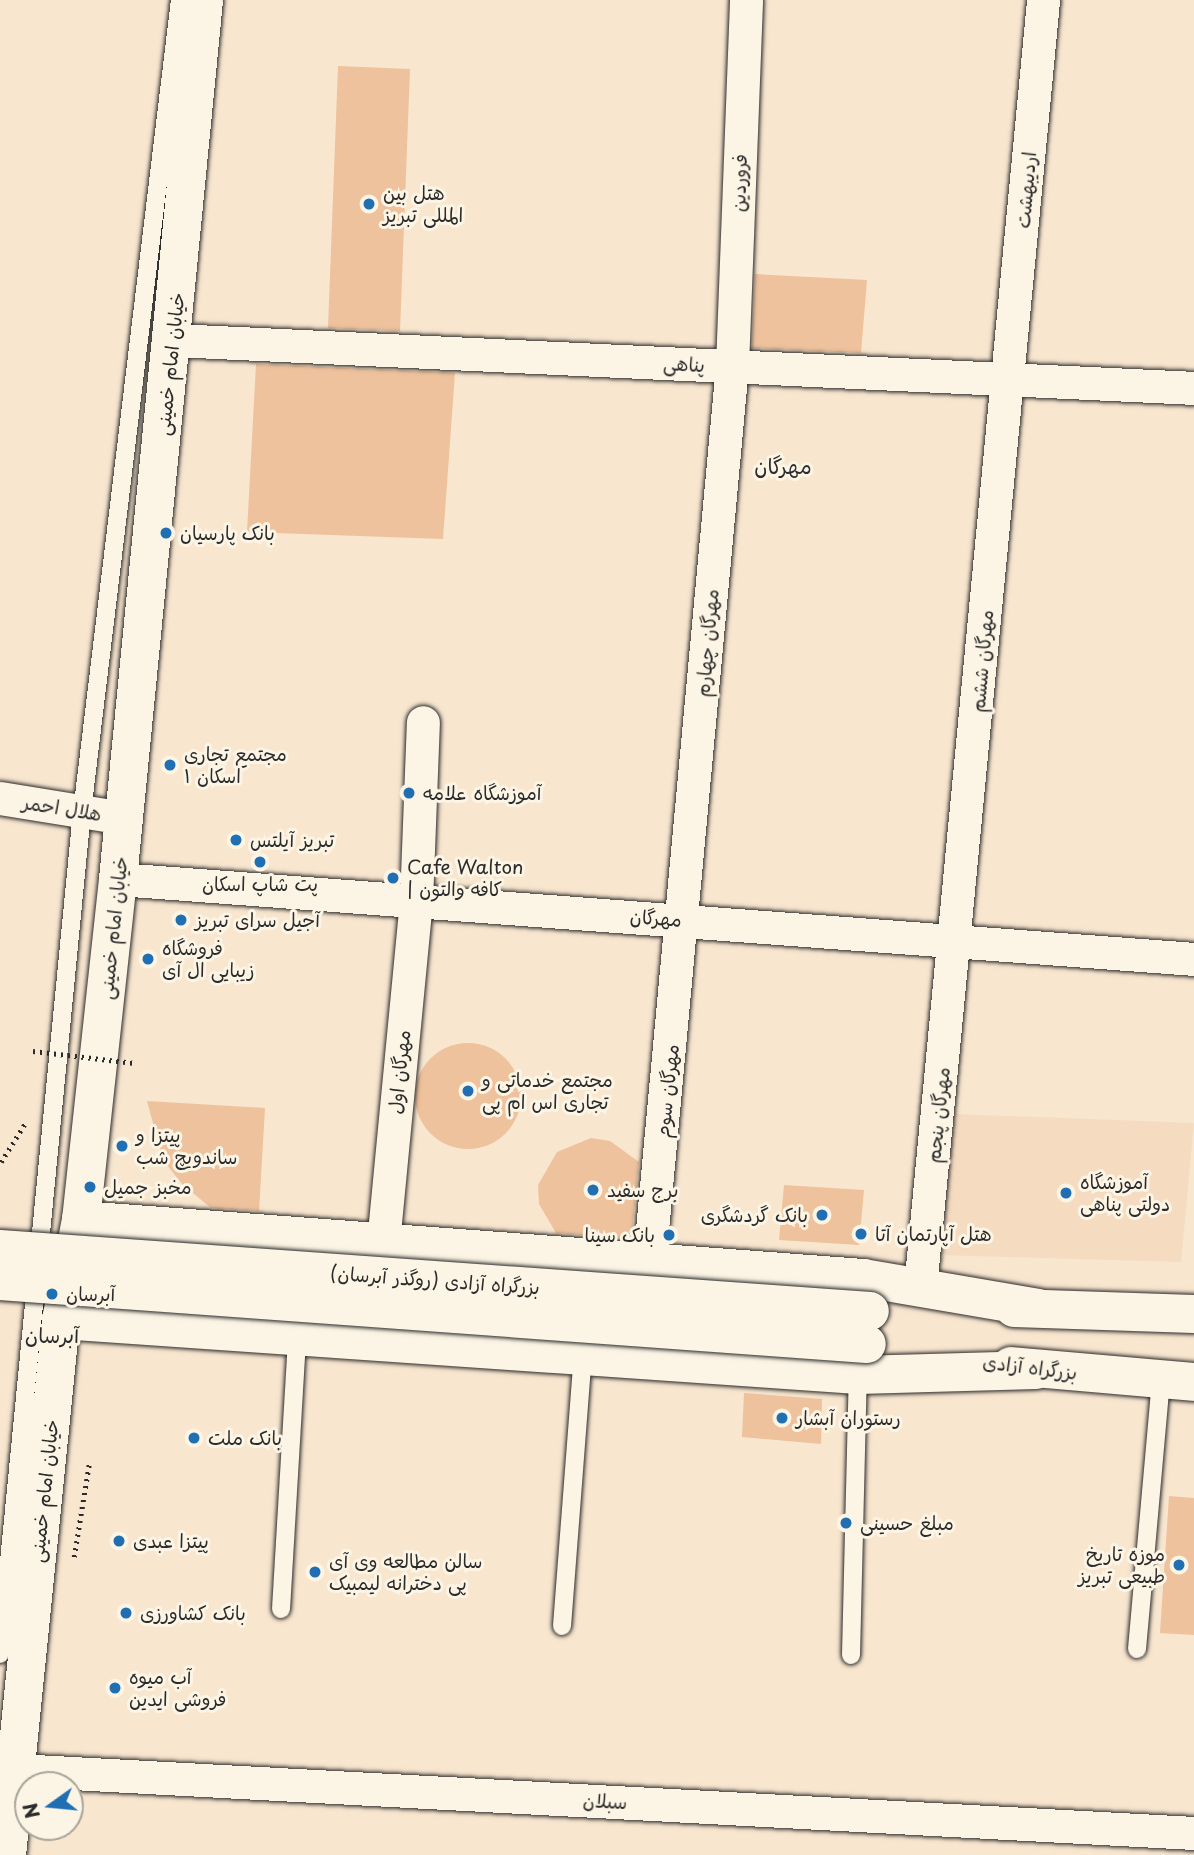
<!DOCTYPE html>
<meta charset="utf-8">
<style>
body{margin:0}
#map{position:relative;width:1194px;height:1855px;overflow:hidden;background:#f8e6cf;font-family:"Playpen Sans","Playpen Sans Arabic",sans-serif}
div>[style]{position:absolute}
.built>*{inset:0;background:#f5dbc0}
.building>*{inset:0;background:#eec29d}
.round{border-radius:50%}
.path>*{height:4.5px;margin-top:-2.25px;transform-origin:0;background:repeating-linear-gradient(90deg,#2b2b2b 0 2px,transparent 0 7px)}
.roads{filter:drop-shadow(0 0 2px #2b2b2b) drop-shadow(0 0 2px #2b2b2b)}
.service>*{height:18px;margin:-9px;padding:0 9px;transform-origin:9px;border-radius:9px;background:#fcf5e5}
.minor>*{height:33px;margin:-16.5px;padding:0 16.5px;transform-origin:16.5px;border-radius:16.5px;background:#fcf5e5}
.primary>*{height:38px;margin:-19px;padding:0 19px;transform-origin:19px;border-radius:19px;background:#fcf5e5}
.trunk>*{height:38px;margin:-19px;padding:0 19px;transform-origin:19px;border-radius:19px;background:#fcf5e5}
.path-bridge>*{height:4.5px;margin-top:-2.25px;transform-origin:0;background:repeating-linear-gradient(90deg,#2b2b2b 0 2px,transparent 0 7px)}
.bridges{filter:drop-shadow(0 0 2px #2b2b2b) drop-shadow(0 0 2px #2b2b2b)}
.trunk-bridge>*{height:38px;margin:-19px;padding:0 19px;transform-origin:19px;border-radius:19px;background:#fcf5e5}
.dots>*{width:19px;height:19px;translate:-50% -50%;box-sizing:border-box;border:4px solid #fcf5e5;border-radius:50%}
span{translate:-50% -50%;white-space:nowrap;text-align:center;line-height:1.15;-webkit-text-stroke:6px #fcf5e5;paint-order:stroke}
.street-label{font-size:19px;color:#2b2b2b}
.poi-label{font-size:19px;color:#2b2b2b}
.left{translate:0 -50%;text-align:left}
.right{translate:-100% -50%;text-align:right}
.neighbourhood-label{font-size:21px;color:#2b2b2b}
.north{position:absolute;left:14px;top:1771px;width:70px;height:70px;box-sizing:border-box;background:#fcf5e5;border:2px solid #a8a49b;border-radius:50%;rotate:255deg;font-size:19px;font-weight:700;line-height:28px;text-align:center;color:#2b2b2b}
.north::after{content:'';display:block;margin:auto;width:24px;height:32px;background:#1f6fb2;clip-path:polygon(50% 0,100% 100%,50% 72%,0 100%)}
</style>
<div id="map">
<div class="built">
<i style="clip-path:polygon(953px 1114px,1194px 1123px,1181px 1262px,938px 1255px)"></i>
</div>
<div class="building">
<i style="clip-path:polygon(338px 66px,410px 69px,400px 331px,328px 328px)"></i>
<i style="clip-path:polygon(755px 274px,867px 280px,861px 353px,752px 348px)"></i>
<i style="clip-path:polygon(256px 364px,455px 373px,443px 539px,247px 532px)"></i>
<i class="round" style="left:415px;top:1043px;width:106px;height:106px"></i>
<i style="clip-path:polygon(147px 1101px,265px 1108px,259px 1211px,211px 1208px,182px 1184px,163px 1160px)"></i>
<i style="clip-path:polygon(591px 1138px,610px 1141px,639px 1162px,632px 1232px,626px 1238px,556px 1233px,539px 1204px,538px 1185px,557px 1152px)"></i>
<i style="clip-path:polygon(784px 1185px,864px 1190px,859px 1245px,779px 1240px)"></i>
<i style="clip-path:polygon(744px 1393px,822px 1399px,821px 1444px,742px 1437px)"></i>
<i style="clip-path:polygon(1169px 1496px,1194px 1498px,1194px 1635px,1160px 1633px)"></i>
</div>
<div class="path">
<i style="left:1px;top:1162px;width:47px;rotate:-58deg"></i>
<i style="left:74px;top:1557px;width:94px;rotate:-80.8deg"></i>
</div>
<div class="roads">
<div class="service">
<i style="left:281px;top:1609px;width:272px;rotate:-86.6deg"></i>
<i style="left:562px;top:1626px;width:271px;rotate:-85.6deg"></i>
<i style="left:1137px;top:1649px;width:270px;rotate:-84.9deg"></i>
<i style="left:0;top:1654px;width:846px;rotate:-84.44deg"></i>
<i style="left:82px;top:812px;width:818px;rotate:-83.12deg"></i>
<i style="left:851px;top:1655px;width:280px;rotate:-88.6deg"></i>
</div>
<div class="minor">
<i style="left:174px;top:340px;width:1021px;rotate:2.69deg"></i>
<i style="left:0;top:798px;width:126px;rotate:9.2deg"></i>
<i style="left:118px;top:879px;width:1079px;rotate:4.25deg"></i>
<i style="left:383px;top:1243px;width:343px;rotate:-84.5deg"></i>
<i style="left:416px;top:902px;width:180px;rotate:-87.8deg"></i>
<i style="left:649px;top:1262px;width:900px;rotate:-84.71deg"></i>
<i style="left:732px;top:366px;width:366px;rotate:-87.8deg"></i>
<i style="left:920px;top:1288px;width:1294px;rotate:-84.54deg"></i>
<i style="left:16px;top:1770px;width:1180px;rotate:3.06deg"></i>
</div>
<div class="primary">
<i style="left:7px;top:1855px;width:538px;rotate:-84.24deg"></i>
<i style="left:61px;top:1320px;width:102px;rotate:-78.7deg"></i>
<i style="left:81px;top:1220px;width:343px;rotate:-83.8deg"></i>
<i style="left:118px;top:879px;width:883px;rotate:-84.41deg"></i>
</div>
<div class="trunk">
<i style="left:81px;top:1220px;width:784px;rotate:4.24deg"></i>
<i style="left:863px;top:1278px;width:178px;rotate:9.7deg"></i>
<i style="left:1014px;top:1308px;width:180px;rotate:1.9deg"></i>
<i style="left:61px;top:1320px;width:799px;rotate:3.95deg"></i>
<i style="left:858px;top:1375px;width:178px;rotate:-1.6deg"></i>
<i style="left:1011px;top:1366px;width:184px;rotate:5deg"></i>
</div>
</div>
<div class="path-bridge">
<i style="left:33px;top:1051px;width:102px;rotate:6.8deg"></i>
</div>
<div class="bridges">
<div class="trunk-bridge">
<i style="left:0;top:1249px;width:872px;rotate:4.08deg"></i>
<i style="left:0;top:1281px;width:869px;rotate:4.16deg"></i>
</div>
</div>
<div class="dots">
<i style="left:369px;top:204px;background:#1f6fb2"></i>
<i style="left:166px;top:533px;background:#1f6fb2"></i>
<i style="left:170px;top:765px;background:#1f6fb2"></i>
<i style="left:409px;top:793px;background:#1f6fb2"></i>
<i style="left:236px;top:840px;background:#1f6fb2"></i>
<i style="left:260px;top:862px;background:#1f6fb2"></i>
<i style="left:393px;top:878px;background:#1f6fb2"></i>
<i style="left:181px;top:920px;background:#1f6fb2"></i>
<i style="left:148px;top:959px;background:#1f6fb2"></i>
<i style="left:468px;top:1091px;background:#1f6fb2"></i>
<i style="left:122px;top:1146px;background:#1f6fb2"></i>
<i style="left:90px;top:1187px;background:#1f6fb2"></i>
<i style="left:593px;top:1190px;background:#1f6fb2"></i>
<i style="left:1066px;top:1193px;background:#1f6fb2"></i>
<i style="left:822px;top:1215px;background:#1f6fb2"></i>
<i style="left:861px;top:1234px;background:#1f6fb2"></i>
<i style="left:669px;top:1235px;background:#1f6fb2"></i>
<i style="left:52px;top:1294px;background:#1f6fb2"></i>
<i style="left:782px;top:1418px;background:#1f6fb2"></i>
<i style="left:194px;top:1438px;background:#1f6fb2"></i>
<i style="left:846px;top:1523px;background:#1f6fb2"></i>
<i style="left:119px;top:1541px;background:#1f6fb2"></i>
<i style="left:1179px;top:1565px;background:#1f6fb2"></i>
<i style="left:315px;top:1572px;background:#1f6fb2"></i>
<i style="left:126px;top:1613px;background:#1f6fb2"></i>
<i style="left:115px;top:1688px;background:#1f6fb2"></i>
</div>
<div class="street-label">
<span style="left:739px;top:183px;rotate:-88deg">فروردین</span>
<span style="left:1026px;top:190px;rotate:-85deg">اردیبهشت</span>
<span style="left:170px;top:364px;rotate:-84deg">خیابان امام خمینی</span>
<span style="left:684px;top:364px;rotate:3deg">پناهی</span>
<span style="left:707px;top:643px;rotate:-85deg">مهرگان چهارم</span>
<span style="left:982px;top:661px;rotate:-85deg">مهرگان ششم</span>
<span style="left:62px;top:808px;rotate:9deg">هلال احمر</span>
<span style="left:656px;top:918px;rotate:4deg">مهرگان</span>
<span style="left:113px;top:928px;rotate:-84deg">خیابان امام خمینی</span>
<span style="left:399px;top:1072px;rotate:-84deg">مهرگان اول</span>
<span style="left:667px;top:1091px;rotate:-84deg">مهرگان سوم</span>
<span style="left:938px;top:1115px;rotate:-84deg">مهرگان پنجم</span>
<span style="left:435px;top:1280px;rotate:4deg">بزرگراه آزادی (روگذر آبرسان)</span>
<span style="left:1030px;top:1367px;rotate:7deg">بزرگراه آزادی</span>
<span style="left:44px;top:1491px;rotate:-84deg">خیابان امام خمینی</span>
<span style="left:605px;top:1801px;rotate:3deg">سبلان</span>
</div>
<div class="poi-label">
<span class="left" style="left:383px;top:204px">هتل بین<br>المللی تبریز</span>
<span class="left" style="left:180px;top:533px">بانک پارسیان</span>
<span class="left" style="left:184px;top:765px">مجتمع تجاری<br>اسکان ۱</span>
<span class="left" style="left:423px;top:793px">آموزشگاه علامه</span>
<span class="left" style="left:250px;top:840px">تبریز آیلتس</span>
<span class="left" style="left:407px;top:878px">Cafe Walton<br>| کافه والتون</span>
<span style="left:260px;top:884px">پت شاپ اسکان</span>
<span class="left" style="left:195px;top:920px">آجيل سرای تبريز</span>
<span class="left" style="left:162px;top:959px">فروشگاه<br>زیبایی ال آی</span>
<span class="left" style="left:482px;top:1091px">مجتمع خدماتی و<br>تجاری اس ام پی</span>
<span class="left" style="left:136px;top:1146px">پیتزا و<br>ساندویچ شب</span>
<span class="left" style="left:1080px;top:1193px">آموزشگاه<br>دولتی پناهی</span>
<span class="left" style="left:104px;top:1187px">مخبز جمیل</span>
<span class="left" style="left:607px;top:1190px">برج سفید</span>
<span class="right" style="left:808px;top:1215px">بانک گردشگری</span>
<span class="left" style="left:875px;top:1234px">هتل آپارتمان آتا</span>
<span class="right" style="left:655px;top:1235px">بانک سینا</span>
<span class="left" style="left:66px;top:1294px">آبرسان</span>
<span class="left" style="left:796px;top:1418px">رستوران آبشار</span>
<span class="left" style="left:208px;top:1438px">بانک ملت</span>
<span class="left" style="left:860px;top:1523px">مبلغ حسینی</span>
<span class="left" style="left:133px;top:1541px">پیتزا عبدی</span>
<span class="right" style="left:1165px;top:1565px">موزه تاریخ<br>طبیعی تبریز</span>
<span class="left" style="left:329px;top:1572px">سالن مطالعه وی آی<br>پی دخترانه لیمبیک</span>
<span class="left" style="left:140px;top:1613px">بانک کشاورزی</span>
<span class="left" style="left:129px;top:1688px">آب میوه<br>فروشی ایدین</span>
</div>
<div class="neighbourhood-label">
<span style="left:783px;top:465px">مهرگان</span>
<span style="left:52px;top:1334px">آبرسان</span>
</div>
<div class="north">N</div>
</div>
